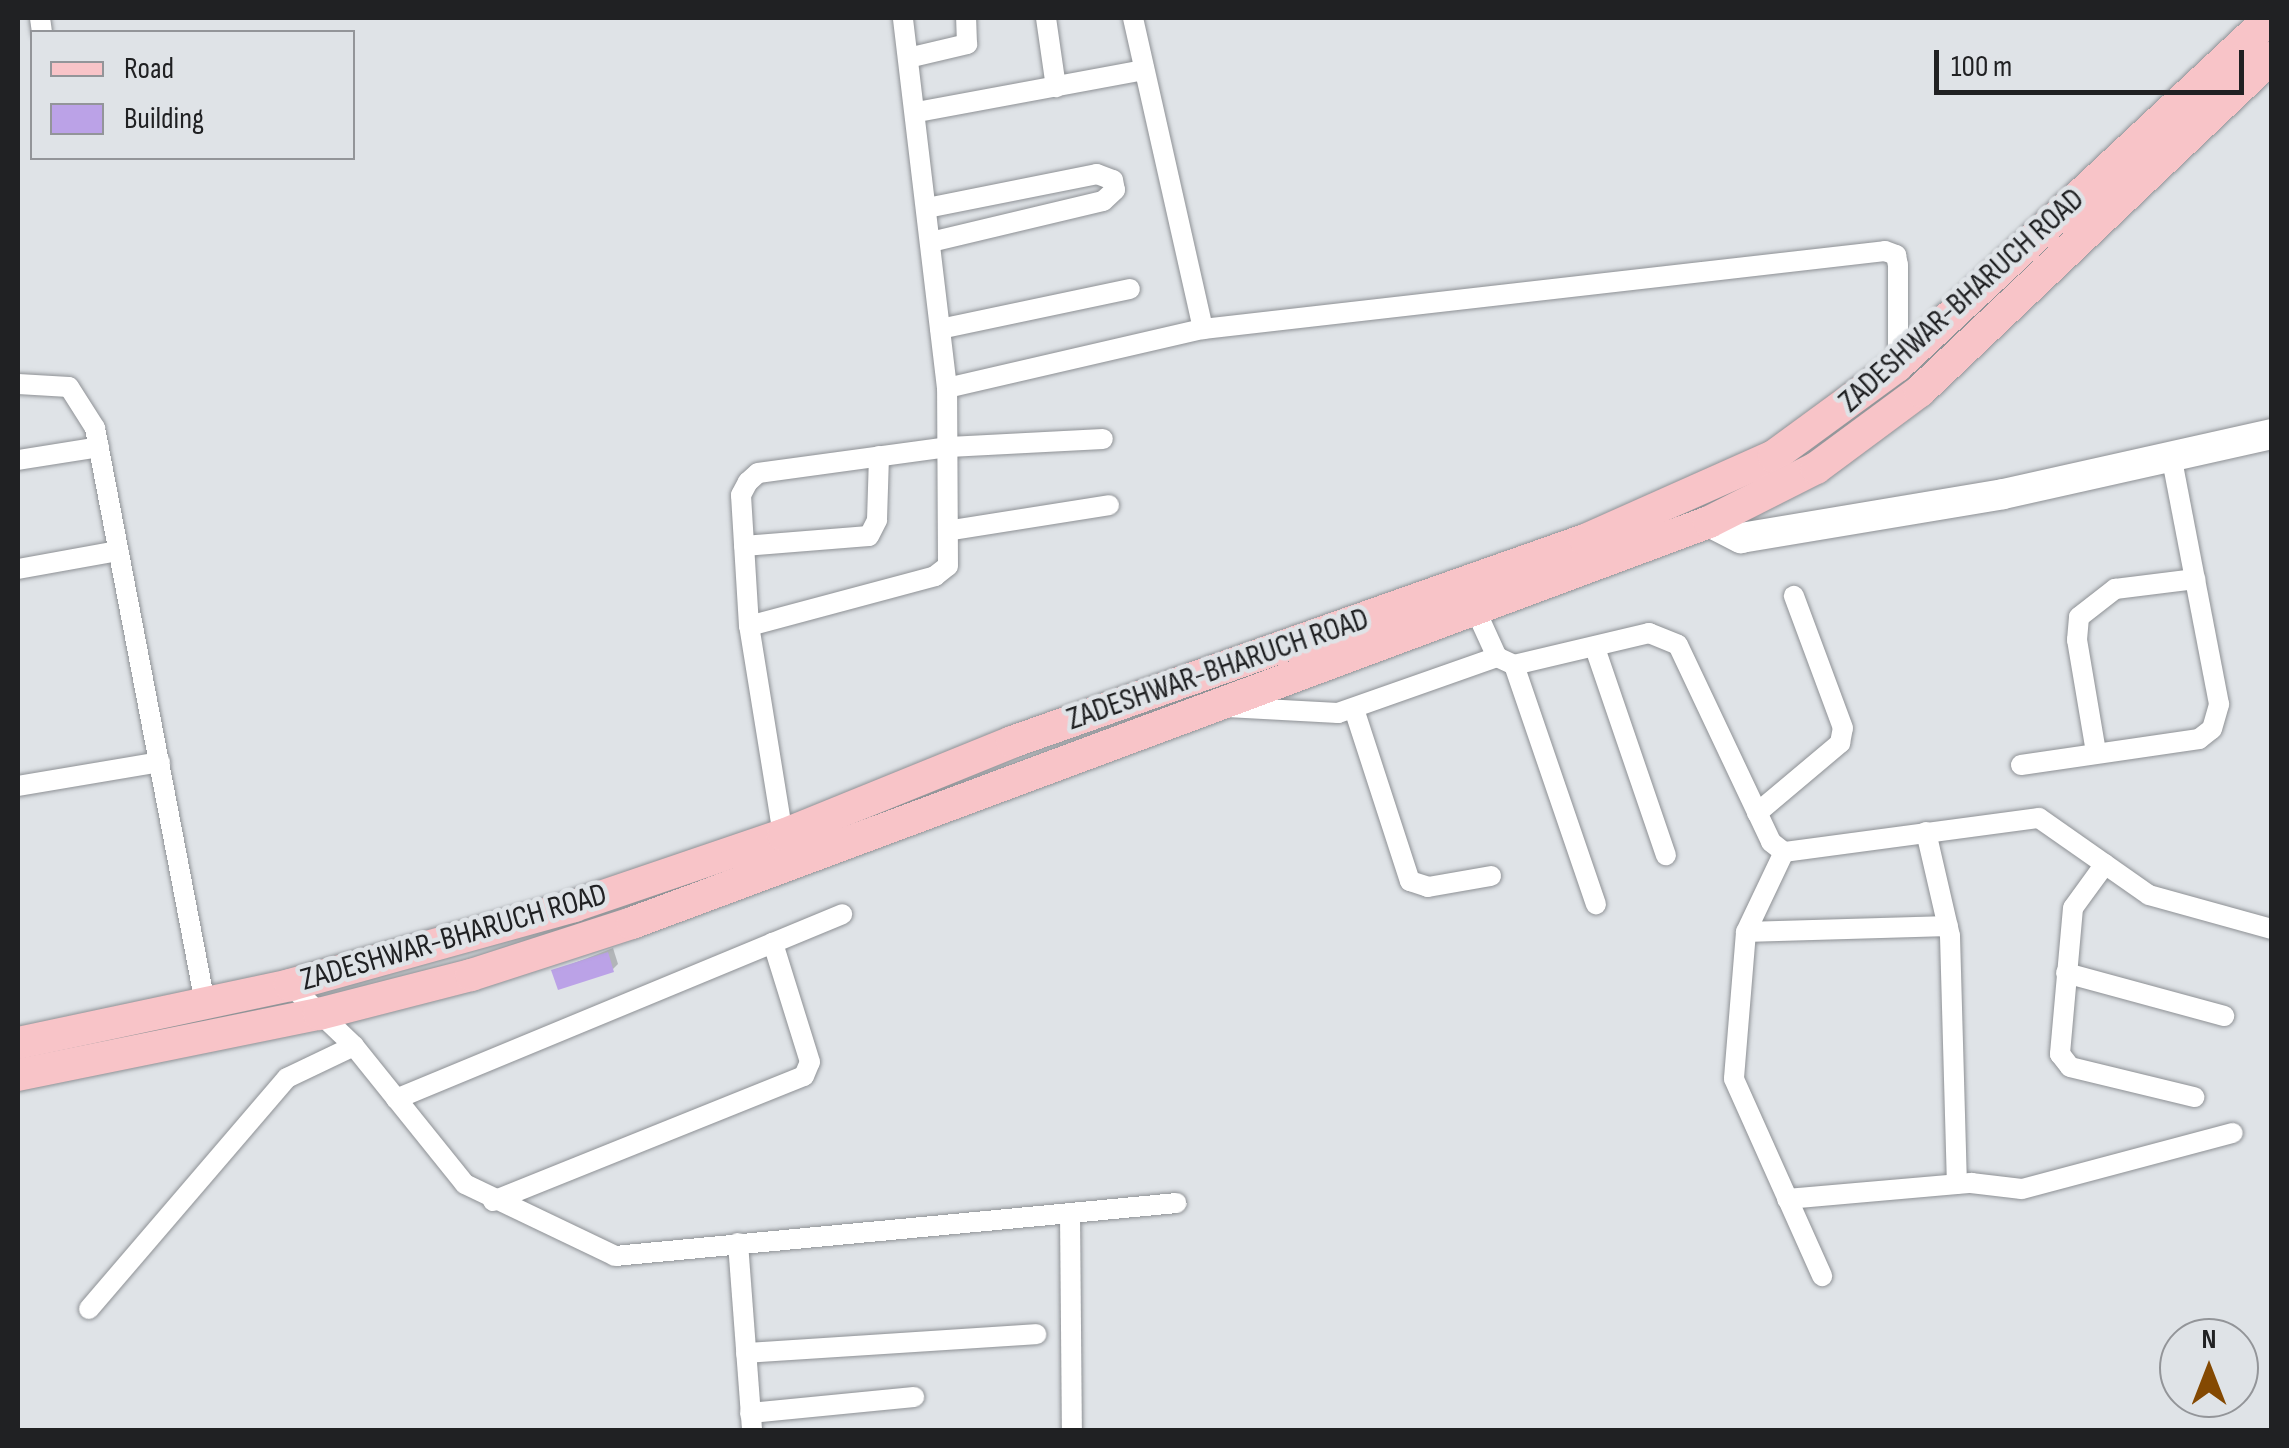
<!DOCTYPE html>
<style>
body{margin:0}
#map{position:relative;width:2289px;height:1448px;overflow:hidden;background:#dfe3e7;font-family:"Sofia Sans Condensed",sans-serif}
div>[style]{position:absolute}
.shadow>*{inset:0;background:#0003}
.building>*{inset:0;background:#bba2e7}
.roads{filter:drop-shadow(0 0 2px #8e9195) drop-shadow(0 0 2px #8e9195)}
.street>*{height:20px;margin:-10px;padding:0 10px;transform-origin:10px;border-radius:10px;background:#fff}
.secondary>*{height:30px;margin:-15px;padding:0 15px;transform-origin:15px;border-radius:15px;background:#fff}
.primary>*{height:32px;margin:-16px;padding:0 16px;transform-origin:16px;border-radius:16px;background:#f8c4c8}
span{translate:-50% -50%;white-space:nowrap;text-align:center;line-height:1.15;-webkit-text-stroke:9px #dfe3e7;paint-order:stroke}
.street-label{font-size:32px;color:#202123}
.frame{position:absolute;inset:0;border:20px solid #202123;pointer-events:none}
.legend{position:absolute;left:30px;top:30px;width:325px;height:130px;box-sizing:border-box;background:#dfe3e7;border:2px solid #939599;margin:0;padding:12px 18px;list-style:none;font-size:30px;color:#202123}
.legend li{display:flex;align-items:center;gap:20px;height:50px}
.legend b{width:50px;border:2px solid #939599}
.north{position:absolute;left:2159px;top:1318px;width:100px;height:100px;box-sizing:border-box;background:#dfe3e7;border:2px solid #939599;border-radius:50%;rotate:0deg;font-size:28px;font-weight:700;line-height:40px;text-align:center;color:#202123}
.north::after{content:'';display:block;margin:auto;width:35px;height:45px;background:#844902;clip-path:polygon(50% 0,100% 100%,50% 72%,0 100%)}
.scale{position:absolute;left:1934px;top:50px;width:310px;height:45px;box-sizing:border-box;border:5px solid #202123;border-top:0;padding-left:12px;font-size:30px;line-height:35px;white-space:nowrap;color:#202123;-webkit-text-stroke:8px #dfe3e7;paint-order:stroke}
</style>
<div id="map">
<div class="shadow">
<i style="clip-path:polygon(613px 948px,618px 964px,613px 969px,554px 971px)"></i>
</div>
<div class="building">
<i style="clip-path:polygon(608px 952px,614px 972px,558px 990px,551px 970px)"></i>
</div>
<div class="roads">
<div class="street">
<i style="left:40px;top:18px;width:14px;rotate:82deg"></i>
<i style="left:1046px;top:18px;width:70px;rotate:81.8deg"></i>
<i style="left:1133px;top:18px;width:319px;rotate:77.3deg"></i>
<i style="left:908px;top:58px;width:61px;rotate:-13.3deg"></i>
<i style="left:967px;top:44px;width:26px;rotate:-92deg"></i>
<i style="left:917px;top:112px;width:231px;rotate:-10.5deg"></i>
<i style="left:927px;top:208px;width:173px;rotate:-11.3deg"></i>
<i style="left:1097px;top:174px;width:17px;rotate:21deg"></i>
<i style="left:1113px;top:180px;width:10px;rotate:79deg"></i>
<i style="left:1115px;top:190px;width:16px;rotate:137deg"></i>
<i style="left:1103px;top:201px;width:177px;rotate:166.6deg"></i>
<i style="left:940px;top:329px;width:194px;rotate:-11.9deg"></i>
<i style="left:18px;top:384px;width:51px;rotate:3.4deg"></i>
<i style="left:69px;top:387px;width:49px;rotate:57.6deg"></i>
<i style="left:95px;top:428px;width:585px;rotate:79.17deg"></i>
<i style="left:947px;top:388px;width:263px;rotate:-13deg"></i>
<i style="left:1203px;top:329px;width:686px;rotate:-6.52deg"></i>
<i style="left:1885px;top:251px;width:12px;rotate:20deg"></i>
<i style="left:1896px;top:255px;width:10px;rotate:79deg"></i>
<i style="left:1898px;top:265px;width:103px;rotate:90deg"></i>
<i style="left:18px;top:460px;width:82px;rotate:-9.1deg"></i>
<i style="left:952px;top:530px;width:159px;rotate:-9deg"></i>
<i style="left:744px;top:546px;width:125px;rotate:-4.6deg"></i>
<i style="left:869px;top:536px;width:18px;rotate:-63deg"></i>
<i style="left:877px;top:520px;width:64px;rotate:-88.2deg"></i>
<i style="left:18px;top:569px;width:102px;rotate:-10.2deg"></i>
<i style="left:1476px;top:611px;width:51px;rotate:65.5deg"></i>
<i style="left:1497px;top:657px;width:19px;rotate:25deg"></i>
<i style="left:1514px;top:665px;width:139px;rotate:-13.3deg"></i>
<i style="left:1649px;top:633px;width:31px;rotate:22deg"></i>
<i style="left:1678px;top:645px;width:218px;rotate:64.7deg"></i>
<i style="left:1771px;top:842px;width:16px;rotate:38deg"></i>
<i style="left:1784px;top:852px;width:257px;rotate:-7.6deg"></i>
<i style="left:2039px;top:818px;width:134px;rotate:35deg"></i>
<i style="left:2149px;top:895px;width:128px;rotate:15.5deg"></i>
<i style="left:749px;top:626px;width:193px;rotate:-15deg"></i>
<i style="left:935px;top:576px;width:16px;rotate:-38deg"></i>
<i style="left:948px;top:566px;width:178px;rotate:-90.3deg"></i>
<i style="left:947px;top:388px;width:373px;rotate:-96.8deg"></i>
<i style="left:1595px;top:648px;width:219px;rotate:71.1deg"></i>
<i style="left:1514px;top:665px;width:253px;rotate:71.1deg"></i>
<i style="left:1227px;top:707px;width:111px;rotate:3.1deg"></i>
<i style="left:1338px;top:713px;width:169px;rotate:-19.4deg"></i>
<i style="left:1354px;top:709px;width:181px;rotate:72deg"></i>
<i style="left:1410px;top:881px;width:19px;rotate:18deg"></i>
<i style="left:1428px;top:887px;width:64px;rotate:-9.9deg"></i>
<i style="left:2096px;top:752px;width:114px;rotate:-99.6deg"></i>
<i style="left:2077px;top:640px;width:23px;rotate:-85deg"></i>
<i style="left:2079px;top:617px;width:46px;rotate:-37.9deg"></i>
<i style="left:2115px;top:589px;width:81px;rotate:-7.1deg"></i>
<i style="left:2021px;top:765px;width:180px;rotate:-8.3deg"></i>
<i style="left:2199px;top:739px;width:16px;rotate:-38deg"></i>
<i style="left:2212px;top:729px;width:26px;rotate:-74deg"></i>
<i style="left:2219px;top:704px;width:248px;rotate:-100.9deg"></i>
<i style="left:18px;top:786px;width:144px;rotate:-9.6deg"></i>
<i style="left:1757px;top:813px;width:109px;rotate:-40.1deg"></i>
<i style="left:1840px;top:743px;width:15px;rotate:-79deg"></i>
<i style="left:1843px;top:728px;width:141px;rotate:-110.4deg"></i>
<i style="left:1926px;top:832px;width:107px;rotate:77deg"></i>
<i style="left:1950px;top:936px;width:248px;rotate:88.4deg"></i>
<i style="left:783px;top:835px;width:212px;rotate:-99.2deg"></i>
<i style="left:749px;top:626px;width:131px;rotate:-93.5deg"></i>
<i style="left:741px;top:495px;width:15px;rotate:-62deg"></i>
<i style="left:748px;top:482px;width:13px;rotate:-42deg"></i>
<i style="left:758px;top:473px;width:193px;rotate:-7.8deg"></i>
<i style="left:949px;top:447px;width:154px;rotate:-3deg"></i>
<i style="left:1784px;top:852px;width:89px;rotate:115.4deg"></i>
<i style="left:1746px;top:932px;width:147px;rotate:94.7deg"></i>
<i style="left:1734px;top:1079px;width:216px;rotate:65.9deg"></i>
<i style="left:2105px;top:864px;width:54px;rotate:126deg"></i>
<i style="left:2073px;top:908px;width:147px;rotate:95.1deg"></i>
<i style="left:2060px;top:1054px;width:16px;rotate:52deg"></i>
<i style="left:2070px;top:1067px;width:128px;rotate:13.6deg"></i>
<i style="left:1746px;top:932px;width:202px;rotate:-1.7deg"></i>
<i style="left:2066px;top:973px;width:164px;rotate:15.2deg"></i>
<i style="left:290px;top:985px;width:88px;rotate:43.6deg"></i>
<i style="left:354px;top:1046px;width:177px;rotate:51.2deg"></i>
<i style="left:465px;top:1184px;width:166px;rotate:25.6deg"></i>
<i style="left:615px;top:1256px;width:564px;rotate:-5.39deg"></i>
<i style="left:396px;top:1099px;width:483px;rotate:-22.5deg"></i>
<i style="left:1787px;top:1199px;width:185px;rotate:-5deg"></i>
<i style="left:1971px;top:1183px;width:51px;rotate:6.7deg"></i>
<i style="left:2022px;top:1189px;width:218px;rotate:-14.9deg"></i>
<i style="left:493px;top:1201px;width:335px;rotate:-21.9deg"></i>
<i style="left:804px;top:1076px;width:15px;rotate:-67deg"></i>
<i style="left:810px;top:1062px;width:125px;rotate:-107.3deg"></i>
<i style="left:1070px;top:1213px;width:217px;rotate:89.5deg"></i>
<i style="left:738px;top:1243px;width:188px;rotate:85.7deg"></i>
<i style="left:89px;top:1309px;width:304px;rotate:-49.4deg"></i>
<i style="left:287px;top:1078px;width:74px;rotate:-25.5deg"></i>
<i style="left:746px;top:1353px;width:291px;rotate:-3.7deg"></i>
<i style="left:750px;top:1413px;width:165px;rotate:-5.6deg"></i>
</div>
<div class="secondary">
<i style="left:1709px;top:522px;width:36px;rotate:27deg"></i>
<i style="left:1741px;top:538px;width:266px;rotate:-9.5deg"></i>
<i style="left:2003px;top:494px;width:276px;rotate:-12.6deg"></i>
</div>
<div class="primary">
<i style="left:18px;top:1043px;width:278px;rotate:-12deg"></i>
<i style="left:290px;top:985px;width:295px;rotate:-15.5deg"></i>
<i style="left:574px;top:906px;width:221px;rotate:-18.8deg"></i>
<i style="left:783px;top:835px;width:247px;rotate:-22.1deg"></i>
<i style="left:1012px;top:742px;width:608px;rotate:-19.42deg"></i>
<i style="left:1585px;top:540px;width:207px;rotate:-24deg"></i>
<i style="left:1774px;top:456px;width:152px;rotate:-36.2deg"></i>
<i style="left:1897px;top:366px;width:510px;rotate:-43.01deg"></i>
<i style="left:18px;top:1075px;width:307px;rotate:-11.5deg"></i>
<i style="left:319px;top:1014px;width:157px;rotate:-14.4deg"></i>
<i style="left:471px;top:975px;width:169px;rotate:-17.9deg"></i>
<i style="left:632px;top:923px;width:1149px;rotate:-20.42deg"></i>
<i style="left:1709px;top:522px;width:120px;rotate:-26.8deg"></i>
<i style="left:1816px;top:468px;width:129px;rotate:-36.5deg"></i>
<i style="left:1920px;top:391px;width:485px;rotate:-43.5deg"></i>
</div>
</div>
<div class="street-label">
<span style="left:1962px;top:301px;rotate:-42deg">ZADESHWAR-BHARUCH ROAD</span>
<span style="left:1218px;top:670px;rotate:-19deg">ZADESHWAR-BHARUCH ROAD</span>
<span style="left:454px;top:938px;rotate:-16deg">ZADESHWAR-BHARUCH ROAD</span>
</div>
<div class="frame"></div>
<ul class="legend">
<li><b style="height:12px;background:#f8c4c8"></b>Road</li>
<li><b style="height:28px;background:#bba2e7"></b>Building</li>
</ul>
<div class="north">N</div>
<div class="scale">100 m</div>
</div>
